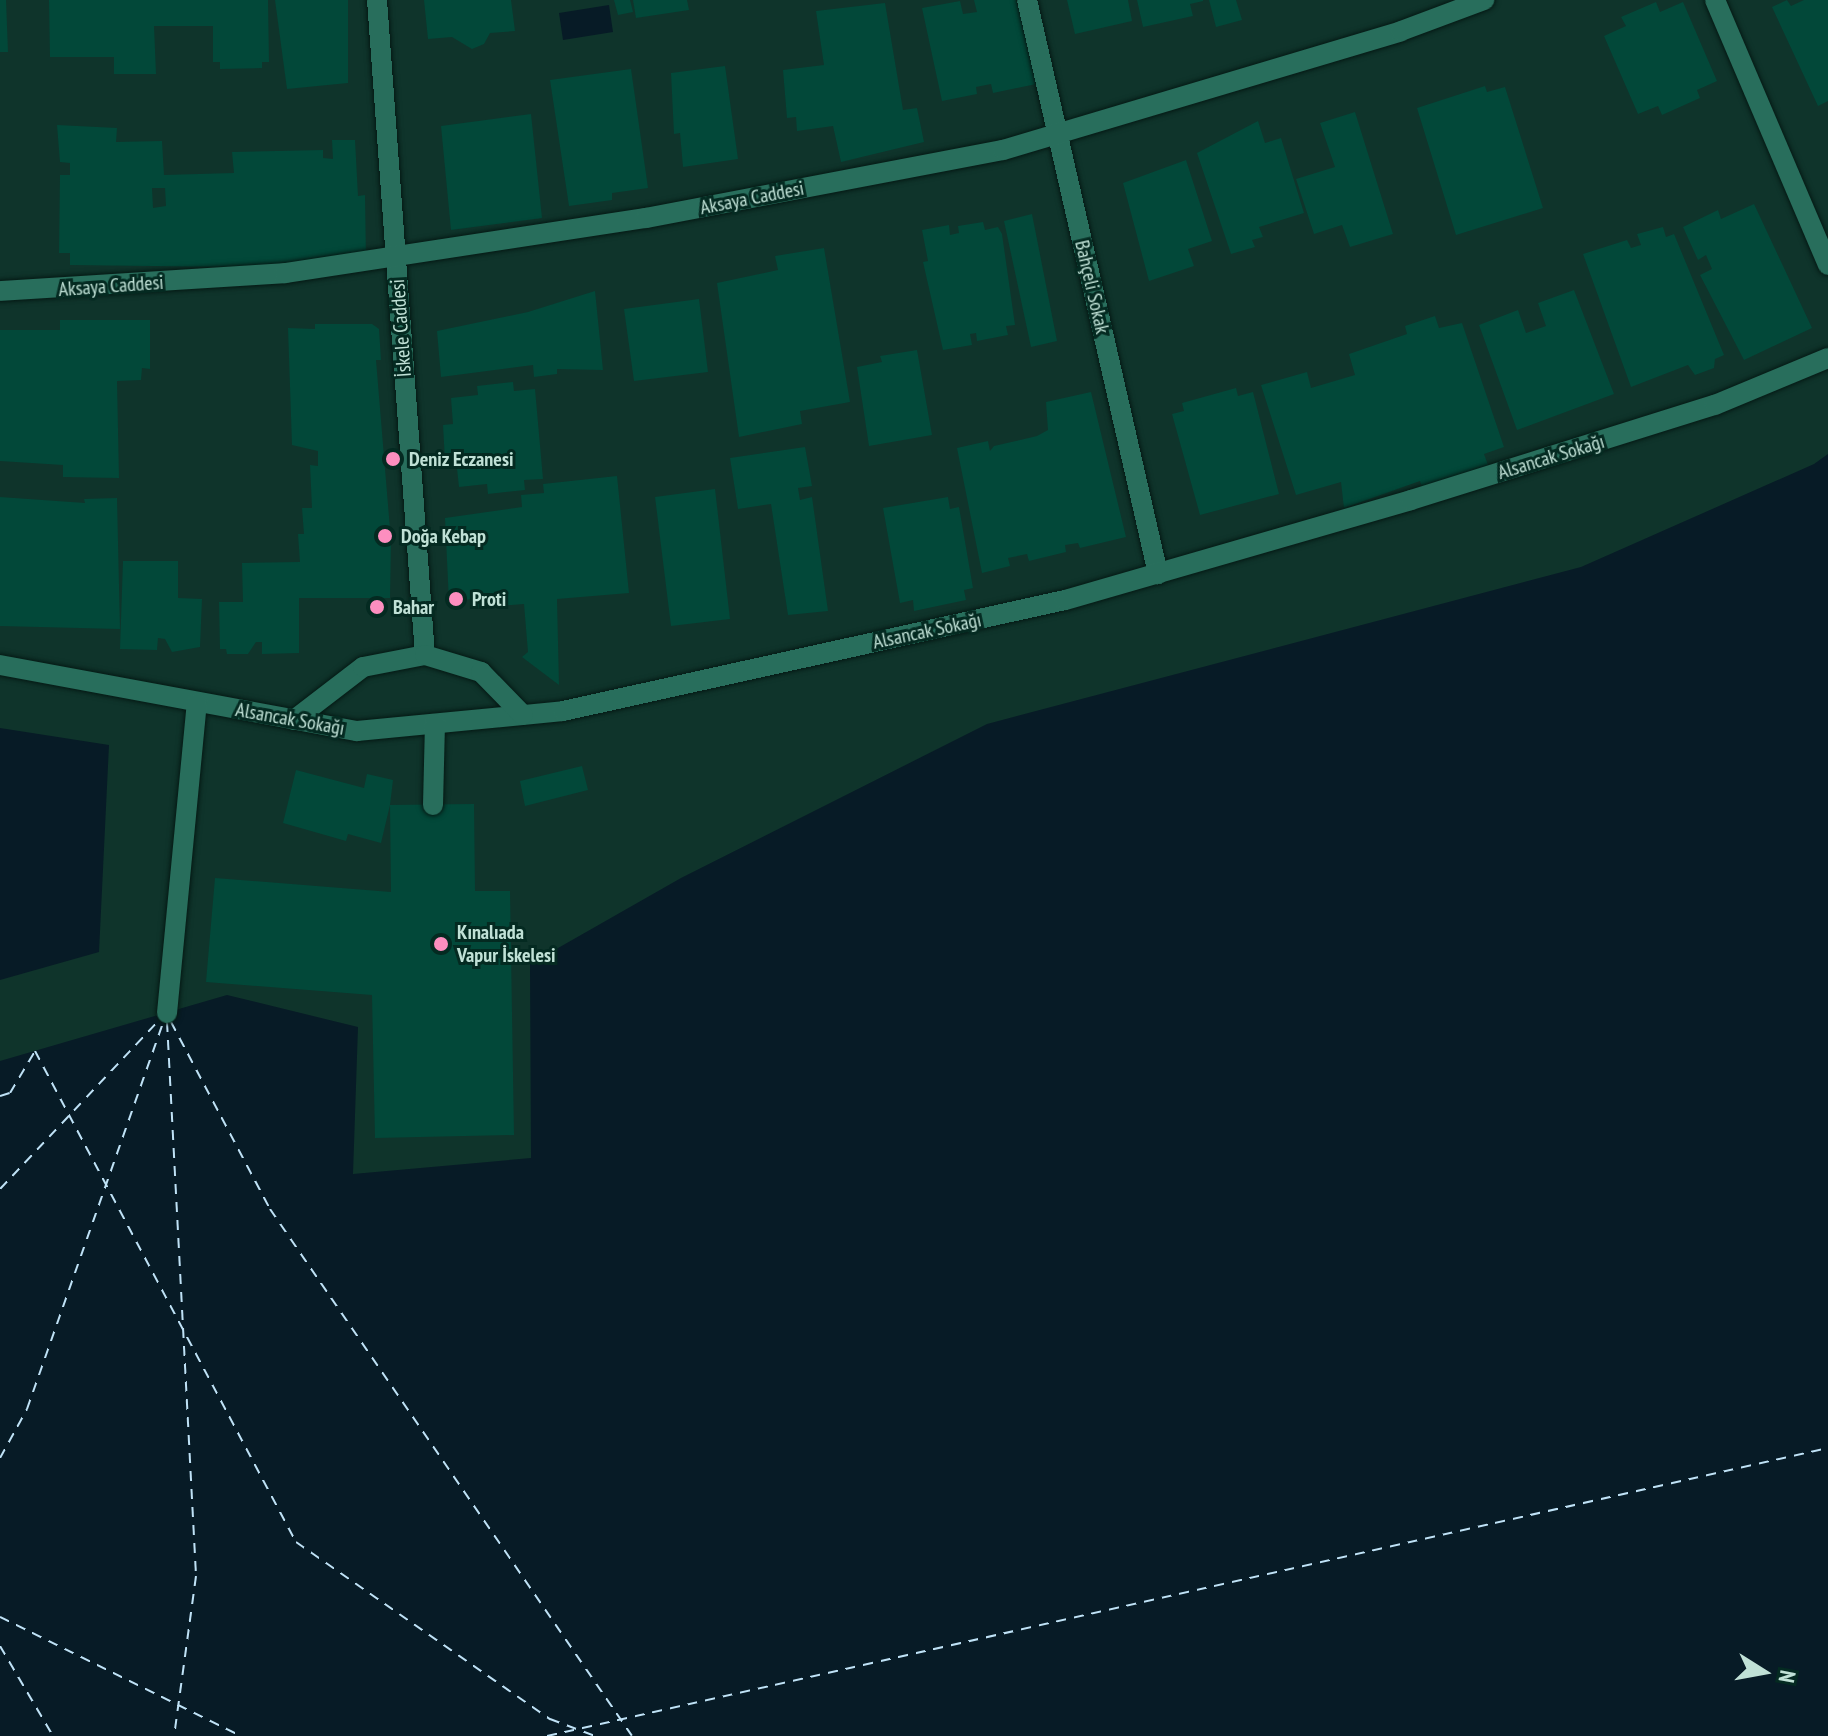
<!DOCTYPE html>
<meta charset="utf-8">
<style>
body{margin:0}
#map{position:relative;width:1828px;height:1736px;overflow:hidden;background:#0f342b;font-family:"PT Sans Narrow",sans-serif}
div>[style]{position:absolute}
.water>*{inset:0;background:#071b26}
.ferry>*{height:2px;margin-top:-1px;transform-origin:0;background:repeating-linear-gradient(90deg,#bfe2f6 0 10px,transparent 0 18px)}
.building>*{inset:0;background:#024839}
.roads{filter:drop-shadow(0 0 2px #051914) drop-shadow(0 0 2px #051914)}
.street>*{height:20px;margin:-10px;padding:0 10px;transform-origin:10px;border-radius:10px;background:#286e5c}
.dots>*{width:22px;height:22px;translate:-50% -50%;box-sizing:border-box;border:4px solid #042a21;border-radius:50%}
span{translate:-50% -50%;white-space:nowrap;text-align:center;line-height:1.15;-webkit-text-stroke:6px #042a21;paint-order:stroke}
.street-label{font-size:20px;color:#c0e1d6}
.poi-label{font-size:20px;color:#c0e1d6;font-weight:700}
.left{translate:0 -50%;text-align:left}
.north{position:absolute;left:1724px;top:1632px;width:80px;height:80px;-webkit-text-stroke:6px #042a21;paint-order:stroke;rotate:101deg;font-size:22px;font-weight:700;line-height:32px;text-align:center;color:#c0e1d6}
.north::after{content:'';display:block;margin:auto;width:28px;height:36px;background:#c0e1d6;clip-path:polygon(50% 0,100% 100%,50% 72%,0 100%)}
</style>
<div id="map">
<div class="water">
<i style="clip-path:polygon(609px 5px,613px 32px,563px 40px,559px 13px)"></i>
<i style="clip-path:polygon(1828px 454px,1828px 1736px,0 1736px,0 1061px,227px 995px,358px 1027px,353px 1174px,531px 1158px,530px 964px,681px 878px,987px 724px,1581px 567px,1814px 464px)"></i>
<i style="clip-path:polygon(0 728px,109px 745px,99px 952px,0 980px)"></i>
</div>
<div class="ferry">
<i style="left:167px;top:1022px;width:555px;rotate:87deg"></i>
<i style="left:196px;top:1576px;width:162px;rotate:97.8deg"></i>
<i style="left:171px;top:1022px;width:212px;rotate:62.1deg"></i>
<i style="left:270px;top:1209px;width:639px;rotate:55.51deg"></i>
<i style="left:0;top:1096px;width:10px;rotate:-17deg"></i>
<i style="left:10px;top:1093px;width:49px;rotate:-59.2deg"></i>
<i style="left:35px;top:1051px;width:556px;rotate:62.01deg"></i>
<i style="left:296px;top:1542px;width:310px;rotate:34.9deg"></i>
<i style="left:550px;top:1719px;width:48px;rotate:20.7deg"></i>
<i style="left:0;top:1189px;width:233px;rotate:-46.7deg"></i>
<i style="left:0;top:1458px;width:56px;rotate:-61.1deg"></i>
<i style="left:27px;top:1409px;width:411px;rotate:-70.6deg"></i>
<i style="left:0;top:1617px;width:269px;rotate:26.3deg"></i>
<i style="left:0;top:1646px;width:104px;rotate:59.5deg"></i>
<i style="left:547px;top:1736px;width:1313px;rotate:-12.67deg"></i>
</div>
<div class="building">
<i style="clip-path:polygon(0 0,6px 0,8px 52px,0 52px)"></i>
<i style="clip-path:polygon(49px 0,268px 0,269px 62px,262px 62px,262px 68px,220px 69px,220px 62px,213px 62px,213px 26px,154px 26px,156px 74px,114px 74px,114px 57px,50px 57px)"></i>
<i style="clip-path:polygon(275px 0,348px 0,348px 83px,287px 89px)"></i>
<i style="clip-path:polygon(424px 0,511px 0,515px 31px,490px 33px,484px 44px,472px 49px,452px 37px,428px 39px)"></i>
<i style="clip-path:polygon(614px 0,630px 0,633px 12px,618px 15px)"></i>
<i style="clip-path:polygon(633px 0,687px 0,689px 10px,636px 18px)"></i>
<i style="clip-path:polygon(974px 0,1016px 0,1018px 8px,1026px 7px,1041px 83px,993px 93px,991px 84px,976px 87px,977px 94px,942px 101px,922px 8px,960px 1px,963px 14px,977px 12px)"></i>
<i style="clip-path:polygon(1067px 0,1128px 0,1132px 21px,1075px 34px)"></i>
<i style="clip-path:polygon(1137px 0,1203px 0,1203px 1px,1190px 4px,1193px 16px,1143px 27px)"></i>
<i style="clip-path:polygon(1209px 0,1236px 0,1242px 20px,1216px 27px)"></i>
<i style="clip-path:polygon(1787px 0,1791px 6px,1804px 0,1828px 0,1828px 101px,1818px 106px,1772px 7px)"></i>
<i style="clip-path:polygon(1656px 2px,1660px 12px,1683px 2px,1717px 81px,1697px 90px,1700px 98px,1662px 115px,1658px 106px,1638px 114px,1604px 36px,1626px 26px,1621px 17px)"></i>
<i style="clip-path:polygon(885px 3px,903px 110px,917px 108px,924px 142px,841px 162px,833px 126px,797px 131px,796px 117px,787px 118px,783px 70px,824px 65px,816px 11px)"></i>
<i style="clip-path:polygon(725px 66px,738px 159px,683px 167px,680px 133px,674px 134px,671px 73px)"></i>
<i style="clip-path:polygon(631px 69px,648px 188px,612px 193px,612px 200px,569px 206px,550px 80px)"></i>
<i style="clip-path:polygon(1485px 86px,1487px 92px,1505px 87px,1543px 208px,1456px 235px,1417px 108px)"></i>
<i style="clip-path:polygon(1355px 112px,1393px 234px,1350px 247px,1342px 225px,1314px 234px,1296px 179px,1335px 167px,1320px 123px)"></i>
<i style="clip-path:polygon(531px 114px,542px 218px,451px 230px,441px 126px)"></i>
<i style="clip-path:polygon(1258px 121px,1265px 143px,1281px 138px,1304px 213px,1259px 227px,1263px 237px,1252px 240px,1255px 247px,1231px 254px,1197px 153px)"></i>
<i style="clip-path:polygon(evenodd,57px 125px,117px 128px,116px 142px,162px 141px,164px 175px,234px 173px,232px 152px,323px 150px,323px 158px,333px 159px,332px 140px,355px 140px,358px 196px,365px 195px,366px 260px,328px 268px,70px 265px,70px 253px,59px 253px,60px 175px,70px 175px,70px 163px,60px 162px,57px 125px,152px 188px,165px 188px,166px 206px,153px 208px,152px 188px)"></i>
<i style="clip-path:polygon(1186px 160px,1212px 241px,1188px 249px,1194px 266px,1149px 281px,1123px 183px)"></i>
<i style="clip-path:polygon(1754px 204px,1812px 328px,1744px 360px,1700px 275px,1712px 269px,1706px 255px,1698px 260px,1683px 227px,1718px 210px,1721px 219px)"></i>
<i style="clip-path:polygon(1032px 214px,1057px 341px,1031px 347px,1004px 221px)"></i>
<i style="clip-path:polygon(983px 222px,985px 230px,998px 227px,1002px 234px,1015px 325px,1006px 326px,1008px 335px,977px 341px,976px 333px,970px 334px,972px 345px,943px 350px,923px 262px,928px 261px,922px 230px,949px 225px,950px 235px,959px 233px,958px 226px)"></i>
<i style="clip-path:polygon(1663px 227px,1666px 237px,1674px 234px,1724px 355px,1715px 359px,1714px 368px,1695px 375px,1688px 365px,1631px 387px,1583px 254px,1627px 240px,1631px 248px,1641px 245px,1637px 234px)"></i>
<i style="clip-path:polygon(824px 248px,850px 402px,800px 411px,802px 424px,739px 437px,717px 283px,778px 270px,775px 256px)"></i>
<i style="clip-path:polygon(1574px 290px,1614px 394px,1517px 430px,1479px 325px,1518px 310px,1526px 333px,1546px 326px,1538px 303px)"></i>
<i style="clip-path:polygon(595px 291px,603px 370px,557px 369px,557px 374px,534px 377px,533px 365px,441px 377px,437px 331px,528px 312px)"></i>
<i style="clip-path:polygon(699px 299px,708px 372px,634px 381px,624px 309px)"></i>
<i style="clip-path:polygon(1435px 316px,1439px 328px,1462px 323px,1504px 447px,1484px 454px,1488px 465px,1423px 490px,1420px 481px,1344px 508px,1341px 482px,1296px 495px,1261px 385px,1307px 372px,1311px 388px,1355px 375px,1349px 354px,1407px 334px,1405px 326px)"></i>
<i style="clip-path:polygon(60px 320px,150px 320px,150px 369px,142px 368px,141px 380px,117px 381px,119px 478px,63px 477px,63px 465px,0 461px,0 330px,60px 330px)"></i>
<i style="clip-path:polygon(315px 324px,372px 324px,379px 329px,381px 360px,376px 360px,391px 541px,390px 598px,299px 598px,299px 653px,262px 654px,262px 642px,256px 642px,248px 654px,227px 654px,226px 649px,220px 649px,219px 602px,243px 602px,242px 563px,300px 562px,298px 534px,304px 534px,302px 508px,312px 508px,310px 465px,318px 466px,318px 451px,292px 445px,288px 328px,315px 329px)"></i>
<i style="clip-path:polygon(917px 350px,932px 435px,869px 446px,857px 367px,882px 362px,880px 356px)"></i>
<i style="clip-path:polygon(513px 382px,514px 391px,535px 389px,543px 479px,524px 480px,525px 490px,488px 494px,487px 484px,459px 487px,456px 459px,445px 461px,443px 425px,453px 424px,451px 398px,478px 395px,477px 386px)"></i>
<i style="clip-path:polygon(1236px 388px,1238px 396px,1253px 392px,1279px 494px,1200px 515px,1172px 414px,1184px 411px,1182px 403px)"></i>
<i style="clip-path:polygon(1091px 392px,1126px 537px,1080px 548px,1078px 543px,1065px 545px,1066px 552px,1029px 561px,1027px 554px,1008px 558px,1010px 566px,982px 573px,957px 448px,988px 441px,990px 451px,994px 446px,1037px 436px,1048px 430px,1046px 402px)"></i>
<i style="clip-path:polygon(805px 447px,812px 486px,798px 488px,800px 500px,812px 497px,828px 611px,788px 615px,771px 504px,738px 509px,730px 458px)"></i>
<i style="clip-path:polygon(617px 476px,629px 593px,557px 599px,559px 685px,522px 657px,528px 652px,524px 604px,473px 608px,473px 599px,449px 602px,445px 518px,522px 507px,521px 495px,544px 493px,543px 484px)"></i>
<i style="clip-path:polygon(715px 489px,730px 619px,671px 626px,655px 497px)"></i>
<i style="clip-path:polygon(0 497px,85px 503px,84px 499px,117px 498px,120px 629px,0 626px)"></i>
<i style="clip-path:polygon(948px 497px,950px 509px,959px 507px,973px 588px,964px 590px,966px 600px,914px 611px,913px 600px,900px 603px,883px 508px)"></i>
<i style="clip-path:polygon(123px 561px,178px 561px,178px 598px,202px 599px,200px 647px,172px 652px,165px 639px,158px 638px,157px 650px,120px 649px)"></i>
<i style="clip-path:polygon(582px 766px,588px 790px,525px 806px,520px 781px)"></i>
<i style="clip-path:polygon(296px 770px,364px 788px,367px 774px,393px 780px,390px 805px,474px 804px,475px 891px,510px 891px,514px 1135px,375px 1138px,372px 995px,206px 982px,215px 878px,391px 892px,390px 805px,381px 843px,348px 834px,346px 841px,283px 823px)"></i>
</div>
<div class="roads">
<div class="street">
<i style="left:377px;top:0;width:657px;rotate:85.81deg"></i>
<i style="left:1027px;top:0;width:589px;rotate:77.14deg"></i>
<i style="left:1715px;top:0;width:288px;rotate:66.9deg"></i>
<i style="left:0;top:291px;width:286px;rotate:-3.6deg"></i>
<i style="left:285px;top:273px;width:365px;rotate:-8.7deg"></i>
<i style="left:646px;top:218px;width:363px;rotate:-10.8deg"></i>
<i style="left:1003px;top:150px;width:415px;rotate:-16.6deg"></i>
<i style="left:1401px;top:31px;width:89px;rotate:-20.5deg"></i>
<i style="left:0;top:665px;width:363px;rotate:10.5deg"></i>
<i style="left:357px;top:731px;width:207px;rotate:-5.5deg"></i>
<i style="left:563px;top:711px;width:514px;rotate:-12.47deg"></i>
<i style="left:1065px;top:600px;width:360px;rotate:-16.1deg"></i>
<i style="left:1411px;top:500px;width:318px;rotate:-17.4deg"></i>
<i style="left:1715px;top:405px;width:122px;rotate:-22.6deg"></i>
<i style="left:294px;top:720px;width:87px;rotate:-37.5deg"></i>
<i style="left:363px;top:667px;width:63px;rotate:-11deg"></i>
<i style="left:425px;top:655px;width:59px;rotate:16.9deg"></i>
<i style="left:481px;top:672px;width:60px;rotate:45.7deg"></i>
<i style="left:433px;top:805px;width:81px;rotate:-88.6deg"></i>
<i style="left:167px;top:1013px;width:311px;rotate:-84.5deg"></i>
</div>
</div>
<div class="dots">
<i style="left:393px;top:459px;background:#fd8ebf"></i>
<i style="left:385px;top:536px;background:#fd8ebf"></i>
<i style="left:456px;top:599px;background:#fd8ebf"></i>
<i style="left:377px;top:607px;background:#fd8ebf"></i>
<i style="left:441px;top:944px;background:#fd8ebf"></i>
</div>
<div class="street-label">
<span style="left:752px;top:198px;rotate:-11deg">Aksaya Caddesi</span>
<span style="left:111px;top:286px;rotate:-4deg">Aksaya Caddesi</span>
<span style="left:1092px;top:287px;rotate:77deg">Bahçeli Sokak</span>
<span style="left:401px;top:328px;rotate:-94deg">İskele Caddesi</span>
<span style="left:1551px;top:457px;rotate:-17deg">Alsancak Sokağı</span>
<span style="left:927px;top:631px;rotate:-12deg">Alsancak Sokağı</span>
<span style="left:290px;top:719px;rotate:10deg">Alsancak Sokağı</span>
</div>
<div class="poi-label">
<span class="left" style="left:409px;top:459px">Deniz Eczanesi</span>
<span class="left" style="left:401px;top:536px">Doğa Kebap</span>
<span class="left" style="left:472px;top:599px">Proti</span>
<span class="left" style="left:393px;top:607px">Bahar</span>
<span class="left" style="left:457px;top:944px">Kınalıada<br>Vapur İskelesi</span>
</div>
<div class="north">N</div>
</div>
